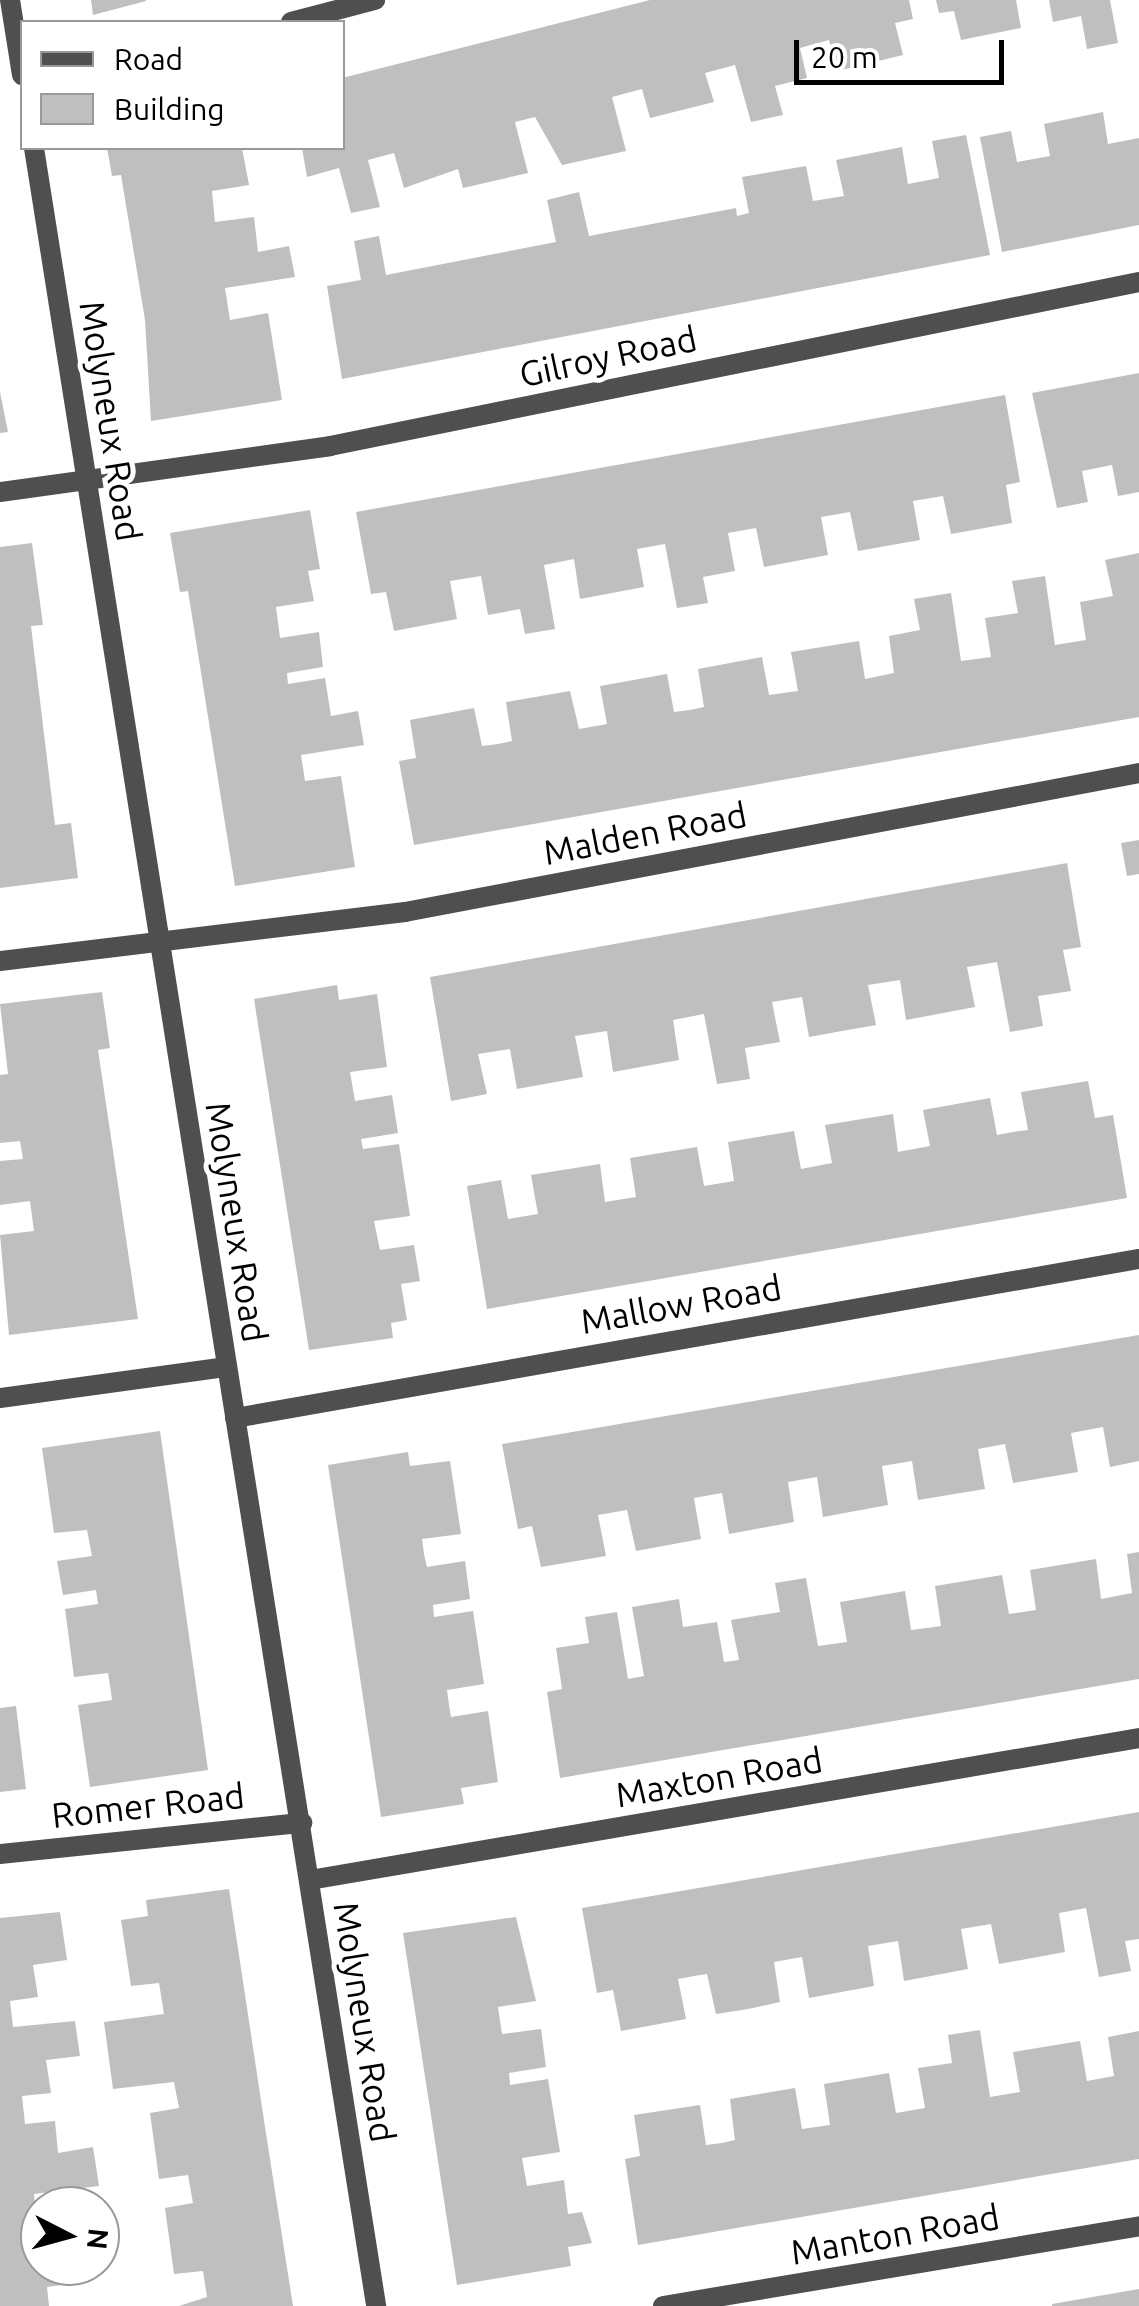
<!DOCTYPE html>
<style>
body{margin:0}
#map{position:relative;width:1139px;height:2306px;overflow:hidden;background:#fff;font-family:Ubuntu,sans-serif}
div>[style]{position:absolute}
.building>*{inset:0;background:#bfbfbf}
.street>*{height:20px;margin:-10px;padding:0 10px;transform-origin:10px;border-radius:10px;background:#4f4f4f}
span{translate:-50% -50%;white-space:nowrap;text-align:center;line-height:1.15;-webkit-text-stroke:10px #fff;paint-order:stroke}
.street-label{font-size:35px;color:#000}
.legend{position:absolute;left:20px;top:20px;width:325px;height:130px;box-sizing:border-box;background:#fff;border:2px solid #999;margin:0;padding:12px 18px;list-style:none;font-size:30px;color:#000}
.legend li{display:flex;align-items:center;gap:20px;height:50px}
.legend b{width:50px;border:2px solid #999}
.north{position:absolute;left:20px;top:2186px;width:100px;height:100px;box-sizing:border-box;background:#fff;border:2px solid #999;border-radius:50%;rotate:96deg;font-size:28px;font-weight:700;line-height:40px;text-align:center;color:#000}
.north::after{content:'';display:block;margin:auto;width:35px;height:45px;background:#000;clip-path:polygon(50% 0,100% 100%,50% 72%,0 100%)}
.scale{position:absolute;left:794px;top:40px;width:210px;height:45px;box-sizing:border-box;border:5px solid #000;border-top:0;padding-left:12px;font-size:30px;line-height:35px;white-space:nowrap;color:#000;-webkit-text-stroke:8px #fff;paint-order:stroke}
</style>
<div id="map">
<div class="building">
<i style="clip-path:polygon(91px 0,146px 0,146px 1px,93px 15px)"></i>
<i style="clip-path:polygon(650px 0,909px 0,913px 19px,895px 23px,903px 55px,837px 71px,829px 40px,800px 48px,807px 78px,775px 86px,783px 115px,751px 122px,735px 65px,705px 73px,714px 102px,650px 118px,642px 89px,612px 97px,626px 151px,562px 165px,535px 117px,515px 122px,528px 173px,463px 188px,458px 169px,404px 188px,394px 153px,368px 160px,380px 207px,351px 213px,339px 168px,307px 177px,302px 148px,342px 148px,342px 78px)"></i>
<i style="clip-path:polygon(936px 0,1016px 0,1021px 28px,961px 40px,954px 11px,939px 13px)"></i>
<i style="clip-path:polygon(1049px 0,1110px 0,1118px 43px,1087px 49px,1081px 16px,1053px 22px)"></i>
<i style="clip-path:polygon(1103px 112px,1108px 144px,1139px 138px,1139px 225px,1002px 252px,980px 137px,1011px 131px,1017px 162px,1050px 156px,1044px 124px)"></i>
<i style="clip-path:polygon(966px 135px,990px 255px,342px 379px,327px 286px,361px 280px,354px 241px,379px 236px,386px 275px,556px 242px,547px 200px,579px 192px,589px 236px,736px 208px,737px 216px,749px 213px,742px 177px,806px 166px,813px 201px,844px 196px,836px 160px,902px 147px,908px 184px,939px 178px,932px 141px)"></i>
<i style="clip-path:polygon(107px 148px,242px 148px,249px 185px,212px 191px,215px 222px,254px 217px,258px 252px,289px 246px,295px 277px,225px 288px,230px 320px,268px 313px,282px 400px,151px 421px,145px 320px,121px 175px,112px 176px)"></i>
<i style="clip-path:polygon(1139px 373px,1139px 492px,1118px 496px,1112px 465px,1082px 471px,1088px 502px,1057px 508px,1032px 393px)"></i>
<i style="clip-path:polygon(0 392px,8px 432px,0 433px)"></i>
<i style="clip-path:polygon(1005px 395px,1020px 482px,1006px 485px,1012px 523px,951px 534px,943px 496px,913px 501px,920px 540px,858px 551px,850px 512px,821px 517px,828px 555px,764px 567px,756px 528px,728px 533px,735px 571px,703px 577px,708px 603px,677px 608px,665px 544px,637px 549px,644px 587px,580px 599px,574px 559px,544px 565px,555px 629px,525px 634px,520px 609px,488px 615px,481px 576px,450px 581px,457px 619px,394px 631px,386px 592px,371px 594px,356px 512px)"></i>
<i style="clip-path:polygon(310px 510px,320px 569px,308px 571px,314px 601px,276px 607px,280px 638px,319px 632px,323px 667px,287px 673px,288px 684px,325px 678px,331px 716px,358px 711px,364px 745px,301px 755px,305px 781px,341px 776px,355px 867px,235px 886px,188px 591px,180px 592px,170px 533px)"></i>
<i style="clip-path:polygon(32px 543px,43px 625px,31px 626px,55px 825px,71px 823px,78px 878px,0 888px,0 547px)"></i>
<i style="clip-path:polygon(1139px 553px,1139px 717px,414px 845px,399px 761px,416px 758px,410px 720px,474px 708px,482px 746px,498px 744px,512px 741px,506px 702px,570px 691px,579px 729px,607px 724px,600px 686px,667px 674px,674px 712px,690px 710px,704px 707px,698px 669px,762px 657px,769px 695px,798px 691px,791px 652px,859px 641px,865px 679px,894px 673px,889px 636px,920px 630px,914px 599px,951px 593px,961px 661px,991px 657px,985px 618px,1018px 613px,1012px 581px,1045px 576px,1055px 645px,1086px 640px,1080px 602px,1113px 596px,1105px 560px)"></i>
<i style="clip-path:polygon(1139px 840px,1139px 874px,1127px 876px,1121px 843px)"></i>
<i style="clip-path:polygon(1067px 863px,1081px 947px,1063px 950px,1071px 991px,1038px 996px,1043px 1026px,1010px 1032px,997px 962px,967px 967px,975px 1007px,906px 1020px,900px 980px,868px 985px,876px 1025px,842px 1031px,809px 1037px,802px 997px,772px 1002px,780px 1042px,745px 1048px,750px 1079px,717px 1084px,704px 1014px,673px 1020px,679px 1060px,613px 1072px,607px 1031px,575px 1036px,583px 1077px,517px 1089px,510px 1049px,478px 1054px,487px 1094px,451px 1101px,430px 977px)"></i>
<i style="clip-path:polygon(337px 985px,339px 1000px,377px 994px,387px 1067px,350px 1072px,355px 1101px,392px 1095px,398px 1133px,361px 1139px,363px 1149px,399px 1144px,410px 1216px,374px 1221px,380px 1250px,414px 1245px,420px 1281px,401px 1284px,407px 1320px,391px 1323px,393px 1338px,309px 1350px,254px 999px)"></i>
<i style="clip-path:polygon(102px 992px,110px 1048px,98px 1050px,138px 1319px,9px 1335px,0 1235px,34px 1231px,30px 1201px,0 1205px,0 1161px,23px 1159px,20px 1141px,0 1143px,0 1075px,8px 1074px,0 1004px)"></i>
<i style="clip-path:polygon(1088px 1081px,1095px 1118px,1113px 1115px,1127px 1198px,487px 1309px,467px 1186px,501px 1180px,508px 1219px,538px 1214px,531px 1175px,600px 1164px,605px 1202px,636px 1197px,630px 1158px,697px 1147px,704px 1186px,734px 1181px,728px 1142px,794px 1131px,801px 1169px,832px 1163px,825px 1125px,893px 1114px,898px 1152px,930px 1146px,923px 1110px,990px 1098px,997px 1135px,1013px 1132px,1028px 1130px,1021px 1092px)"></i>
<i style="clip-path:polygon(1139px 1335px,1139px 1461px,1110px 1467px,1103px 1427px,1071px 1433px,1078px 1472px,1013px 1483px,1005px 1444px,994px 1446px,978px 1449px,985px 1489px,918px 1500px,912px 1461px,882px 1466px,888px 1505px,823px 1517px,817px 1477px,788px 1482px,794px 1522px,729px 1534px,722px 1493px,694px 1498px,701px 1539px,636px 1551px,627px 1510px,598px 1515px,606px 1556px,541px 1567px,532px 1526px,518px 1529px,502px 1444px)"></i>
<i style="clip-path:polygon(160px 1431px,208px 1770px,90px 1787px,78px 1705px,112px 1700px,110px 1685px,108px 1673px,74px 1677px,65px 1609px,98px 1604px,96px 1590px,63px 1595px,57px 1561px,92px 1556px,87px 1530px,54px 1533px,42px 1448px)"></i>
<i style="clip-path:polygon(408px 1452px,410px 1466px,450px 1461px,461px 1534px,422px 1539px,424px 1554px,427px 1567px,465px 1561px,470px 1599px,433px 1605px,434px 1617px,473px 1611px,484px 1684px,447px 1690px,449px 1705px,451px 1717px,488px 1711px,498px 1782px,461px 1788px,464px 1804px,381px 1817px,328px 1465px)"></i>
<i style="clip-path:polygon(1139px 1552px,1139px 1679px,560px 1778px,547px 1692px,562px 1689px,556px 1648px,589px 1643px,585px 1617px,617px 1612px,628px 1679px,644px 1676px,632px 1607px,679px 1599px,683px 1627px,717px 1622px,724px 1662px,739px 1660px,731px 1620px,780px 1612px,775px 1583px,806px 1578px,818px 1646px,847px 1642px,840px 1602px,905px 1591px,911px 1630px,927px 1628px,941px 1626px,935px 1586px,1002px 1575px,1009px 1614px,1036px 1610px,1030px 1570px,1096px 1559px,1101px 1599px,1132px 1593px,1127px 1554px)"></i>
<i style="clip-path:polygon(16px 1706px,26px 1789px,0 1792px,0 1708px)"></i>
<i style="clip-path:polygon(1139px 1812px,1139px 1939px,1125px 1941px,1131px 1971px,1099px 1977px,1086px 1908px,1059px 1913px,1065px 1952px,999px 1964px,991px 1924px,961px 1929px,968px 1969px,904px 1981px,898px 1941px,868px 1946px,874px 1986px,809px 1998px,802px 1957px,774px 1962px,780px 2002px,748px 2009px,716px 2014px,707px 1974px,694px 1976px,678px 1979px,686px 2019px,621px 2031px,613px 1990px,597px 1993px,582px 1908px)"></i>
<i style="clip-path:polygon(229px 1889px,265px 2127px,293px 2306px,179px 2306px,207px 2297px,203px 2271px,174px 2274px,165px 2208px,193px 2203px,188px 2175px,159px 2179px,150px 2113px,179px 2108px,174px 2082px,113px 2089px,104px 2022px,164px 2014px,159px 1983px,131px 1986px,121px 1920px,148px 1916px,146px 1900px)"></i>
<i style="clip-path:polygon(60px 1912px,67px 1960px,33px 1965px,38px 1997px,10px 2001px,13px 2027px,75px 2021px,80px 2056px,46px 2060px,51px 2093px,22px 2096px,25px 2124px,55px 2121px,58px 2153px,93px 2147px,99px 2186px,34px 2194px,40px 2266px,74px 2266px,77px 2283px,47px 2287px,49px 2306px,0 2306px,0 1918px)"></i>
<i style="clip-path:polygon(516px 1917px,536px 2001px,498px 2007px,502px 2034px,541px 2029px,546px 2067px,509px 2073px,510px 2085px,548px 2079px,560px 2152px,522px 2158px,527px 2186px,564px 2180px,568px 2214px,582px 2212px,592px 2243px,568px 2247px,571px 2266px,457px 2285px,403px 1933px)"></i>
<i style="clip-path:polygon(980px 2030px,990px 2097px,1020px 2092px,1013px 2052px,1080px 2041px,1087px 2081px,1114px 2076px,1108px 2037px,1139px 2031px,1139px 2159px,638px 2245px,625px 2159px,640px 2156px,634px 2115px,700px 2105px,706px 2145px,722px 2143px,735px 2140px,730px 2099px,795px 2088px,802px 2129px,830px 2125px,824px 2084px,889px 2073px,896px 2113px,925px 2108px,918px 2068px,952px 2063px,948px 2035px)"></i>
<i style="clip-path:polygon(1139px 2289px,1139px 2306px,1052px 2306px,1052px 2304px)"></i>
</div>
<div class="street">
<i style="left:10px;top:0;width:76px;rotate:80.9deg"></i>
<i style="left:291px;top:22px;width:87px;rotate:-14.7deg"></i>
<i style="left:34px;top:148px;width:2185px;rotate:80.99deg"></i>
<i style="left:0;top:492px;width:333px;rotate:-7.9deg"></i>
<i style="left:330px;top:446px;width:825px;rotate:-11.46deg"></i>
<i style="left:0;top:961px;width:408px;rotate:-6.9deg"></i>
<i style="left:405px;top:912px;width:747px;rotate:-10.72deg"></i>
<i style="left:0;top:1398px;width:229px;rotate:-7.8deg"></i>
<i style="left:235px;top:1418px;width:918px;rotate:-9.98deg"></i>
<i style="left:0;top:1854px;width:304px;rotate:-5.9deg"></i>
<i style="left:310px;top:1880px;width:841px;rotate:-9.72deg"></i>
<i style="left:663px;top:2306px;width:483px;rotate:-9.5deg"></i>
</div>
<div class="street-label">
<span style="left:608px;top:356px;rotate:-12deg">Gilroy Road</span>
<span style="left:111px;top:421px;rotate:81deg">Molyneux Road</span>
<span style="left:645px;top:833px;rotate:-11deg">Malden Road</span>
<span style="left:237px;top:1222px;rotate:81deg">Molyneux Road</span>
<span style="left:681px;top:1304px;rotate:-10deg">Mallow Road</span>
<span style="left:719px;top:1777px;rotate:-10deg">Maxton Road</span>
<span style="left:148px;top:1805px;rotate:-6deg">Romer Road</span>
<span style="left:365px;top:2022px;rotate:81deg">Molyneux Road</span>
<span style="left:895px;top:2234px;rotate:-10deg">Manton Road</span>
</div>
<ul class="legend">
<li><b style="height:12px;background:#4f4f4f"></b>Road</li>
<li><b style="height:28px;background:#bfbfbf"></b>Building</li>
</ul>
<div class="north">N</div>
<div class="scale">20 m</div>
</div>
